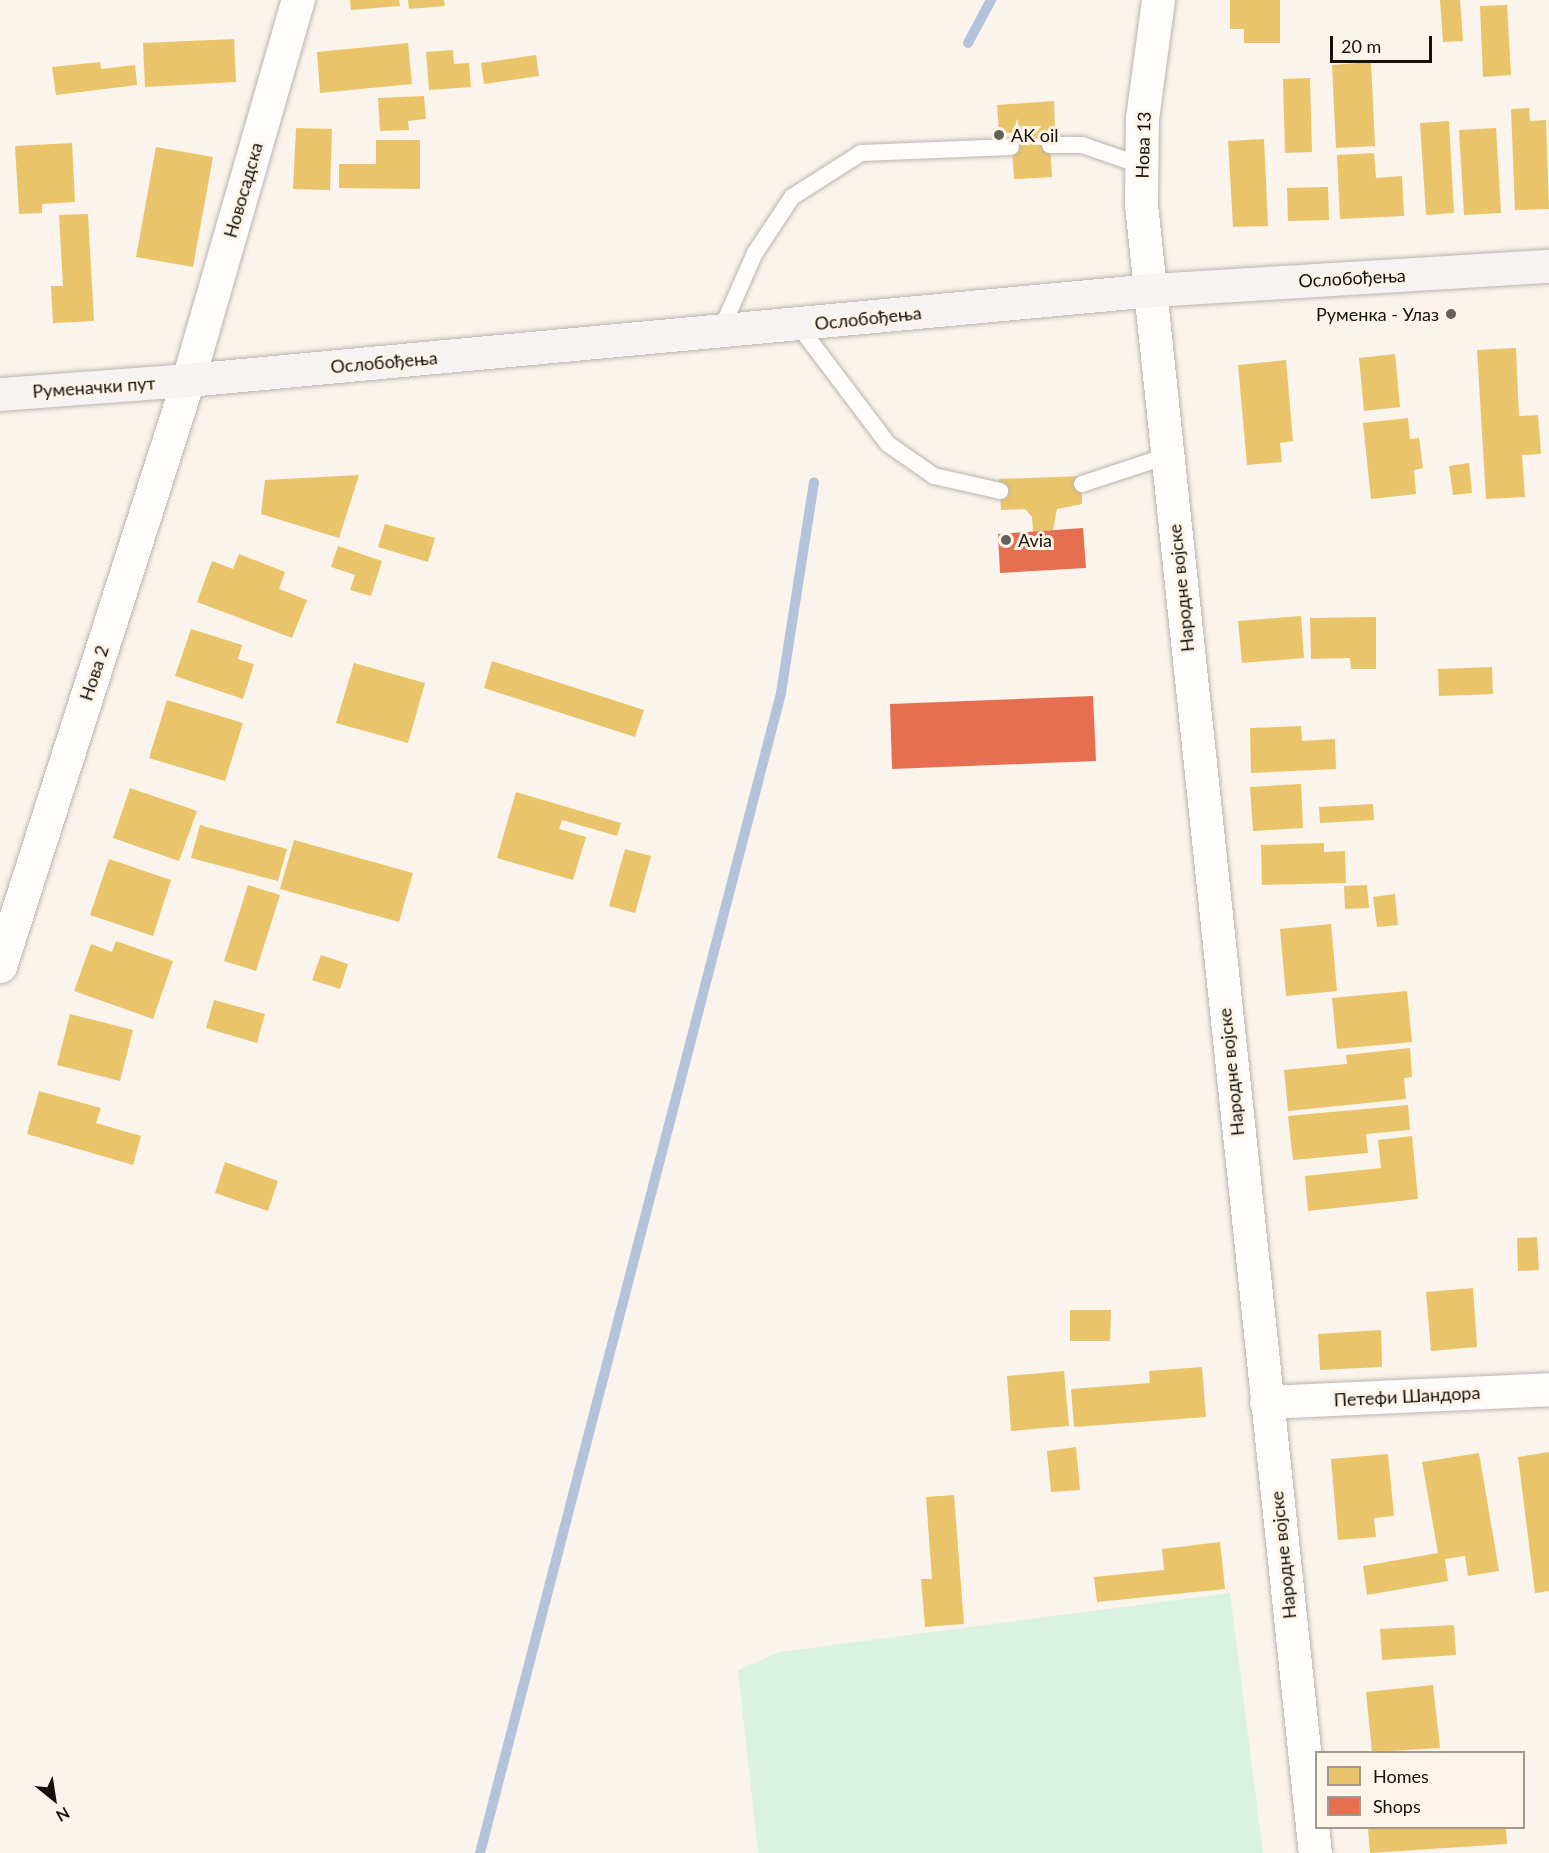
<!DOCTYPE html>
<meta charset="utf-8">
<style>
body{margin:0}
#map{position:relative;width:1549px;height:1853px;overflow:hidden;background:#faf4ed;font-family:Lato,sans-serif}
div>[style]{position:absolute}
.green>*{inset:0;background:#daf2e1}
.homes>*{inset:0;background:#e9c46a}
.shops>*{inset:0;background:#e76f51}
.stream>*{height:10px;margin:-5px;padding:0 5px;transform-origin:5px;border-radius:5px;background:#b3c3dc}
.roads{filter:drop-shadow(0 0 2px #b9b4ae) drop-shadow(0 0 2px #b9b4ae)}
.lane>*{height:16px;margin:-8px;padding:0 8px;transform-origin:8px;border-radius:8px;background:#fefdfc}
.street>*{height:33px;margin:-16.5px;padding:0 16.5px;transform-origin:16.5px;border-radius:16.5px;background:#fefdfc}
.secondary>*{height:33px;margin:-16.5px;padding:0 16.5px;transform-origin:16.5px;border-radius:16.5px;background:#f7f3f2}
.dots>*{width:16px;height:16px;translate:-50% -50%;box-sizing:border-box;border:3px solid #fff4e8;border-radius:50%}
span{translate:-50% -50%;white-space:nowrap;text-align:center;line-height:1.15;-webkit-text-stroke:6px #fff4e8;paint-order:stroke}
.poi-label{font-size:18px;color:#14100b}
.left{translate:0 -50%;text-align:left}
.right{translate:-100% -50%;text-align:right}
.street-label{font-size:18px;color:#14100b}
.legend{position:absolute;left:1315px;top:1751px;width:210px;height:78px;box-sizing:border-box;background:#fff4e8;border:2px solid #a19990;margin:0;padding:8px 10px;list-style:none;font-size:18px;color:#14100b}
.legend li{display:flex;align-items:center;gap:12px;height:30px}
.legend b{width:30px;border:2px solid #a19990}
.north{position:absolute;left:24px;top:1769px;width:60px;height:60px;-webkit-text-stroke:4px #fff4e8;paint-order:stroke;rotate:150deg;font-size:16px;font-weight:700;line-height:24px;text-align:center;color:#14100b}
.north::after{content:'';display:block;margin:auto;width:21px;height:27px;background:#14100b;clip-path:polygon(50% 0,100% 100%,50% 72%,0 100%)}
.scale{position:absolute;left:1330px;top:36px;width:102px;height:27px;box-sizing:border-box;border:3px solid #14100b;border-top:0;padding-left:8px;font-size:18px;line-height:21px;white-space:nowrap;color:#14100b;-webkit-text-stroke:4px #fff4e8;paint-order:stroke}
</style>
<div id="map">
<div class="green">
<i style="clip-path:polygon(1230px 1593px,1263px 1853px,758px 1853px,738px 1670px,780px 1652px)"></i>
</div>
<div class="homes">
<i style="clip-path:polygon(350px 0,399px 0,400px 6px,351px 10px)"></i>
<i style="clip-path:polygon(408px 0,444px 0,445px 6px,409px 9px)"></i>
<i style="clip-path:polygon(1230px 0,1280px 0,1280px 43px,1244px 43px,1244px 29px,1230px 29px)"></i>
<i style="clip-path:polygon(1440px 0,1460px 0,1463px 41px,1443px 42px)"></i>
<i style="clip-path:polygon(1507px 5px,1511px 75px,1483px 77px,1480px 6px)"></i>
<i style="clip-path:polygon(234px 39px,236px 82px,145px 87px,143px 43px)"></i>
<i style="clip-path:polygon(408px 43px,412px 84px,320px 93px,317px 52px)"></i>
<i style="clip-path:polygon(453px 50px,454px 64px,469px 63px,471px 87px,429px 90px,426px 52px)"></i>
<i style="clip-path:polygon(536px 55px,539px 76px,484px 84px,481px 63px)"></i>
<i style="clip-path:polygon(100px 62px,101px 69px,135px 65px,137px 85px,56px 95px,52px 67px)"></i>
<i style="clip-path:polygon(1371px 62px,1375px 146px,1336px 148px,1332px 65px)"></i>
<i style="clip-path:polygon(1310px 78px,1312px 152px,1285px 153px,1283px 79px)"></i>
<i style="clip-path:polygon(424px 96px,426px 119px,408px 121px,409px 130px,380px 131px,378px 98px)"></i>
<i style="clip-path:polygon(1054px 101px,1055px 130px,1049px 130px,1052px 177px,1014px 179px,1011px 133px,999px 133px,997px 105px)"></i>
<i style="clip-path:polygon(1529px 108px,1530px 121px,1546px 120px,1549px 209px,1515px 210px,1511px 109px)"></i>
<i style="clip-path:polygon(1449px 121px,1454px 213px,1426px 215px,1420px 123px)"></i>
<i style="clip-path:polygon(296px 128px,332px 129px,330px 190px,293px 189px)"></i>
<i style="clip-path:polygon(1496px 128px,1501px 213px,1464px 215px,1459px 130px)"></i>
<i style="clip-path:polygon(1264px 139px,1268px 226px,1233px 227px,1228px 141px)"></i>
<i style="clip-path:polygon(376px 140px,420px 140px,420px 189px,339px 188px,339px 164px,376px 164px)"></i>
<i style="clip-path:polygon(72px 143px,75px 202px,42px 204px,42px 213px,19px 214px,15px 146px)"></i>
<i style="clip-path:polygon(156px 147px,213px 157px,193px 267px,136px 257px)"></i>
<i style="clip-path:polygon(1374px 153px,1376px 178px,1402px 176px,1404px 216px,1340px 219px,1337px 155px)"></i>
<i style="clip-path:polygon(1328px 187px,1329px 220px,1288px 221px,1287px 188px)"></i>
<i style="clip-path:polygon(88px 214px,94px 321px,53px 323px,51px 286px,63px 286px,59px 215px)"></i>
<i style="clip-path:polygon(1516px 348px,1519px 416px,1538px 415px,1541px 454px,1522px 455px,1525px 497px,1486px 499px,1477px 350px)"></i>
<i style="clip-path:polygon(1395px 354px,1400px 407px,1364px 411px,1359px 358px)"></i>
<i style="clip-path:polygon(1286px 360px,1293px 441px,1280px 443px,1282px 462px,1247px 465px,1238px 365px)"></i>
<i style="clip-path:polygon(1408px 418px,1410px 439px,1419px 438px,1423px 468px,1414px 470px,1416px 494px,1371px 499px,1363px 423px)"></i>
<i style="clip-path:polygon(1469px 463px,1472px 493px,1453px 495px,1449px 466px)"></i>
<i style="clip-path:polygon(359px 475px,339px 538px,261px 514px,265px 480px)"></i>
<i style="clip-path:polygon(1082px 476px,1082px 504px,1057px 509px,1053px 530px,1033px 532px,1032px 517px,1025px 509px,1001px 510px,999px 479px)"></i>
<i style="clip-path:polygon(385px 524px,435px 538px,428px 562px,378px 547px)"></i>
<i style="clip-path:polygon(338px 546px,382px 561px,371px 596px,350px 590px,355px 575px,331px 567px)"></i>
<i style="clip-path:polygon(239px 554px,285px 572px,279px 589px,307px 600px,292px 638px,197px 602px,212px 561px,233px 569px)"></i>
<i style="clip-path:polygon(1301px 616px,1304px 658px,1242px 663px,1238px 621px)"></i>
<i style="clip-path:polygon(1376px 617px,1376px 669px,1351px 669px,1350px 658px,1311px 659px,1310px 618px)"></i>
<i style="clip-path:polygon(191px 629px,242px 645px,238px 659px,254px 664px,243px 699px,175px 676px)"></i>
<i style="clip-path:polygon(492px 661px,644px 710px,635px 737px,484px 688px)"></i>
<i style="clip-path:polygon(354px 663px,425px 683px,408px 743px,336px 723px)"></i>
<i style="clip-path:polygon(1492px 667px,1493px 694px,1439px 696px,1438px 669px)"></i>
<i style="clip-path:polygon(167px 700px,243px 723px,225px 781px,149px 758px)"></i>
<i style="clip-path:polygon(1301px 726px,1302px 741px,1335px 739px,1336px 769px,1251px 773px,1250px 728px)"></i>
<i style="clip-path:polygon(1301px 784px,1303px 828px,1253px 831px,1250px 787px)"></i>
<i style="clip-path:polygon(130px 788px,197px 811px,179px 861px,113px 838px)"></i>
<i style="clip-path:polygon(516px 792px,621px 823px,617px 836px,562px 820px,559px 829px,586px 837px,573px 880px,497px 858px)"></i>
<i style="clip-path:polygon(1373px 804px,1374px 820px,1320px 823px,1319px 807px)"></i>
<i style="clip-path:polygon(200px 825px,287px 849px,278px 881px,191px 858px)"></i>
<i style="clip-path:polygon(294px 840px,413px 873px,399px 922px,280px 889px)"></i>
<i style="clip-path:polygon(1324px 843px,1324px 852px,1345px 851px,1346px 883px,1262px 885px,1261px 845px)"></i>
<i style="clip-path:polygon(625px 849px,651px 856px,635px 913px,609px 906px)"></i>
<i style="clip-path:polygon(109px 859px,171px 880px,153px 936px,90px 915px)"></i>
<i style="clip-path:polygon(248px 885px,280px 895px,256px 971px,224px 961px)"></i>
<i style="clip-path:polygon(1367px 885px,1369px 908px,1345px 909px,1344px 886px)"></i>
<i style="clip-path:polygon(1395px 894px,1398px 925px,1377px 927px,1373px 897px)"></i>
<i style="clip-path:polygon(1331px 924px,1337px 991px,1286px 996px,1280px 929px)"></i>
<i style="clip-path:polygon(116px 941px,173px 961px,153px 1019px,74px 991px,91px 944px,112px 952px)"></i>
<i style="clip-path:polygon(321px 955px,348px 964px,340px 989px,312px 980px)"></i>
<i style="clip-path:polygon(1407px 991px,1412px 1042px,1337px 1049px,1332px 998px)"></i>
<i style="clip-path:polygon(214px 1000px,265px 1014px,257px 1043px,206px 1028px)"></i>
<i style="clip-path:polygon(70px 1014px,133px 1030px,120px 1081px,57px 1065px)"></i>
<i style="clip-path:polygon(1410px 1048px,1412px 1077px,1404px 1078px,1406px 1099px,1288px 1111px,1284px 1070px,1347px 1064px,1346px 1055px)"></i>
<i style="clip-path:polygon(39px 1091px,101px 1108px,96px 1123px,141px 1136px,133px 1165px,27px 1134px)"></i>
<i style="clip-path:polygon(1408px 1105px,1410px 1130px,1366px 1134px,1368px 1153px,1293px 1160px,1288px 1116px)"></i>
<i style="clip-path:polygon(1412px 1136px,1418px 1199px,1308px 1211px,1305px 1176px,1381px 1168px,1378px 1140px)"></i>
<i style="clip-path:polygon(225px 1162px,278px 1181px,268px 1211px,215px 1193px)"></i>
<i style="clip-path:polygon(1537px 1237px,1539px 1270px,1518px 1271px,1517px 1238px)"></i>
<i style="clip-path:polygon(1473px 1288px,1477px 1347px,1431px 1351px,1426px 1292px)"></i>
<i style="clip-path:polygon(1070px 1310px,1111px 1310px,1110px 1341px,1070px 1341px)"></i>
<i style="clip-path:polygon(1381px 1330px,1382px 1367px,1320px 1370px,1318px 1334px)"></i>
<i style="clip-path:polygon(1202px 1367px,1206px 1417px,1074px 1427px,1071px 1389px,1150px 1383px,1149px 1371px)"></i>
<i style="clip-path:polygon(1064px 1371px,1069px 1426px,1011px 1431px,1007px 1376px)"></i>
<i style="clip-path:polygon(1076px 1447px,1080px 1490px,1051px 1492px,1047px 1451px)"></i>
<i style="clip-path:polygon(1549px 1452px,1549px 1591px,1535px 1593px,1518px 1457px)"></i>
<i style="clip-path:polygon(1479px 1453px,1499px 1571px,1468px 1576px,1465px 1556px,1445px 1559px,1448px 1581px,1367px 1595px,1363px 1566px,1438px 1553px,1422px 1462px)"></i>
<i style="clip-path:polygon(1388px 1454px,1394px 1516px,1374px 1518px,1376px 1537px,1338px 1540px,1331px 1459px)"></i>
<i style="clip-path:polygon(954px 1495px,964px 1624px,925px 1627px,921px 1579px,932px 1579px,926px 1497px)"></i>
<i style="clip-path:polygon(1220px 1542px,1225px 1589px,1097px 1602px,1094px 1577px,1164px 1570px,1162px 1549px)"></i>
<i style="clip-path:polygon(1454px 1625px,1456px 1655px,1382px 1660px,1380px 1629px)"></i>
<i style="clip-path:polygon(1433px 1685px,1440px 1748px,1372px 1752px,1366px 1692px)"></i>
<i style="clip-path:polygon(1368px 1828px,1506px 1828px,1507px 1844px,1370px 1853px)"></i>
</div>
<div class="shops">
<i style="clip-path:polygon(1083px 528px,1086px 568px,1000px 573px,998px 534px)"></i>
<i style="clip-path:polygon(1093px 696px,1096px 761px,892px 769px,890px 704px)"></i>
</div>
<div class="stream">
<i style="left:968px;top:43px;width:49px;rotate:-61.9deg"></i>
<i style="left:480px;top:1853px;width:1198px;rotate:-75.45deg"></i>
<i style="left:781px;top:693px;width:213px;rotate:-81.1deg"></i>
</div>
<div class="roads">
<div class="lane">
<i style="left:1050px;top:145px;width:32px"></i>
<i style="left:1082px;top:145px;width:61px;rotate:19deg"></i>
<i style="left:798px;top:325px;width:149px;rotate:52.9deg"></i>
<i style="left:888px;top:444px;width:56px;rotate:34.8deg"></i>
<i style="left:934px;top:476px;width:68px;rotate:12.8deg"></i>
<i style="left:721px;top:330px;width:84px;rotate:-66.2deg"></i>
<i style="left:755px;top:253px;width:67px;rotate:-56.5deg"></i>
<i style="left:792px;top:197px;width:82px;rotate:-32.5deg"></i>
<i style="left:861px;top:153px;width:150px;rotate:-2.3deg"></i>
<i style="left:1082px;top:484px;width:89px;rotate:-18.2deg"></i>
</div>
<div class="street">
<i style="left:1158px;top:0;width:119px;rotate:97.7deg"></i>
<i style="left:1142px;top:118px;width:86px;rotate:90.7deg"></i>
<i style="left:1141px;top:204px;width:1658px;rotate:83.98deg"></i>
<i style="left:0;top:966px;width:615px;rotate:-72.21deg"></i>
<i style="left:188px;top:380px;width:396px;rotate:-73.9deg"></i>
<i style="left:1266px;top:1402px;width:283px;rotate:-2.6deg"></i>
</div>
<div class="secondary">
<i style="left:0;top:394px;width:189px;rotate:-4.3deg"></i>
<i style="left:188px;top:380px;width:968px;rotate:-5.33deg"></i>
<i style="left:1152px;top:290px;width:398px;rotate:-3.5deg"></i>
</div>
</div>
<div class="dots">
<i style="left:999px;top:135px;background:#64605a"></i>
<i style="left:1451px;top:314px;background:#64605a"></i>
<i style="left:1006px;top:540px;background:#64605a"></i>
</div>
<div class="poi-label">
<span class="left" style="left:1011px;top:135px">AK oil</span>
<span class="right" style="left:1439px;top:314px">Руменка - Улаз</span>
<span class="left" style="left:1018px;top:540px">Avia</span>
</div>
<div class="street-label">
<span style="left:1143px;top:145px;rotate:-88deg">Нова 13</span>
<span style="left:243px;top:190px;rotate:-74deg">Новосадска</span>
<span style="left:1352px;top:278px;rotate:-3deg">Ослобођења</span>
<span style="left:868px;top:318px;rotate:-6deg">Ослобођења</span>
<span style="left:384px;top:362px;rotate:-5deg">Ослобођења</span>
<span style="left:94px;top:387px;rotate:-4deg">Руменачки пут</span>
<span style="left:1181px;top:588px;rotate:-96deg">Народне војске</span>
<span style="left:94px;top:673px;rotate:-72deg">Нова 2</span>
<span style="left:1231px;top:1072px;rotate:-96deg">Народне војске</span>
<span style="left:1407px;top:1396px;rotate:-3deg">Петефи Шандора</span>
<span style="left:1283px;top:1555px;rotate:-96deg">Народне војске</span>
</div>
<ul class="legend">
<li><b style="height:16px;background:#e9c46a"></b>Homes</li>
<li><b style="height:16px;background:#e76f51"></b>Shops</li>
</ul>
<div class="north">N</div>
<div class="scale">20 m</div>
</div>
